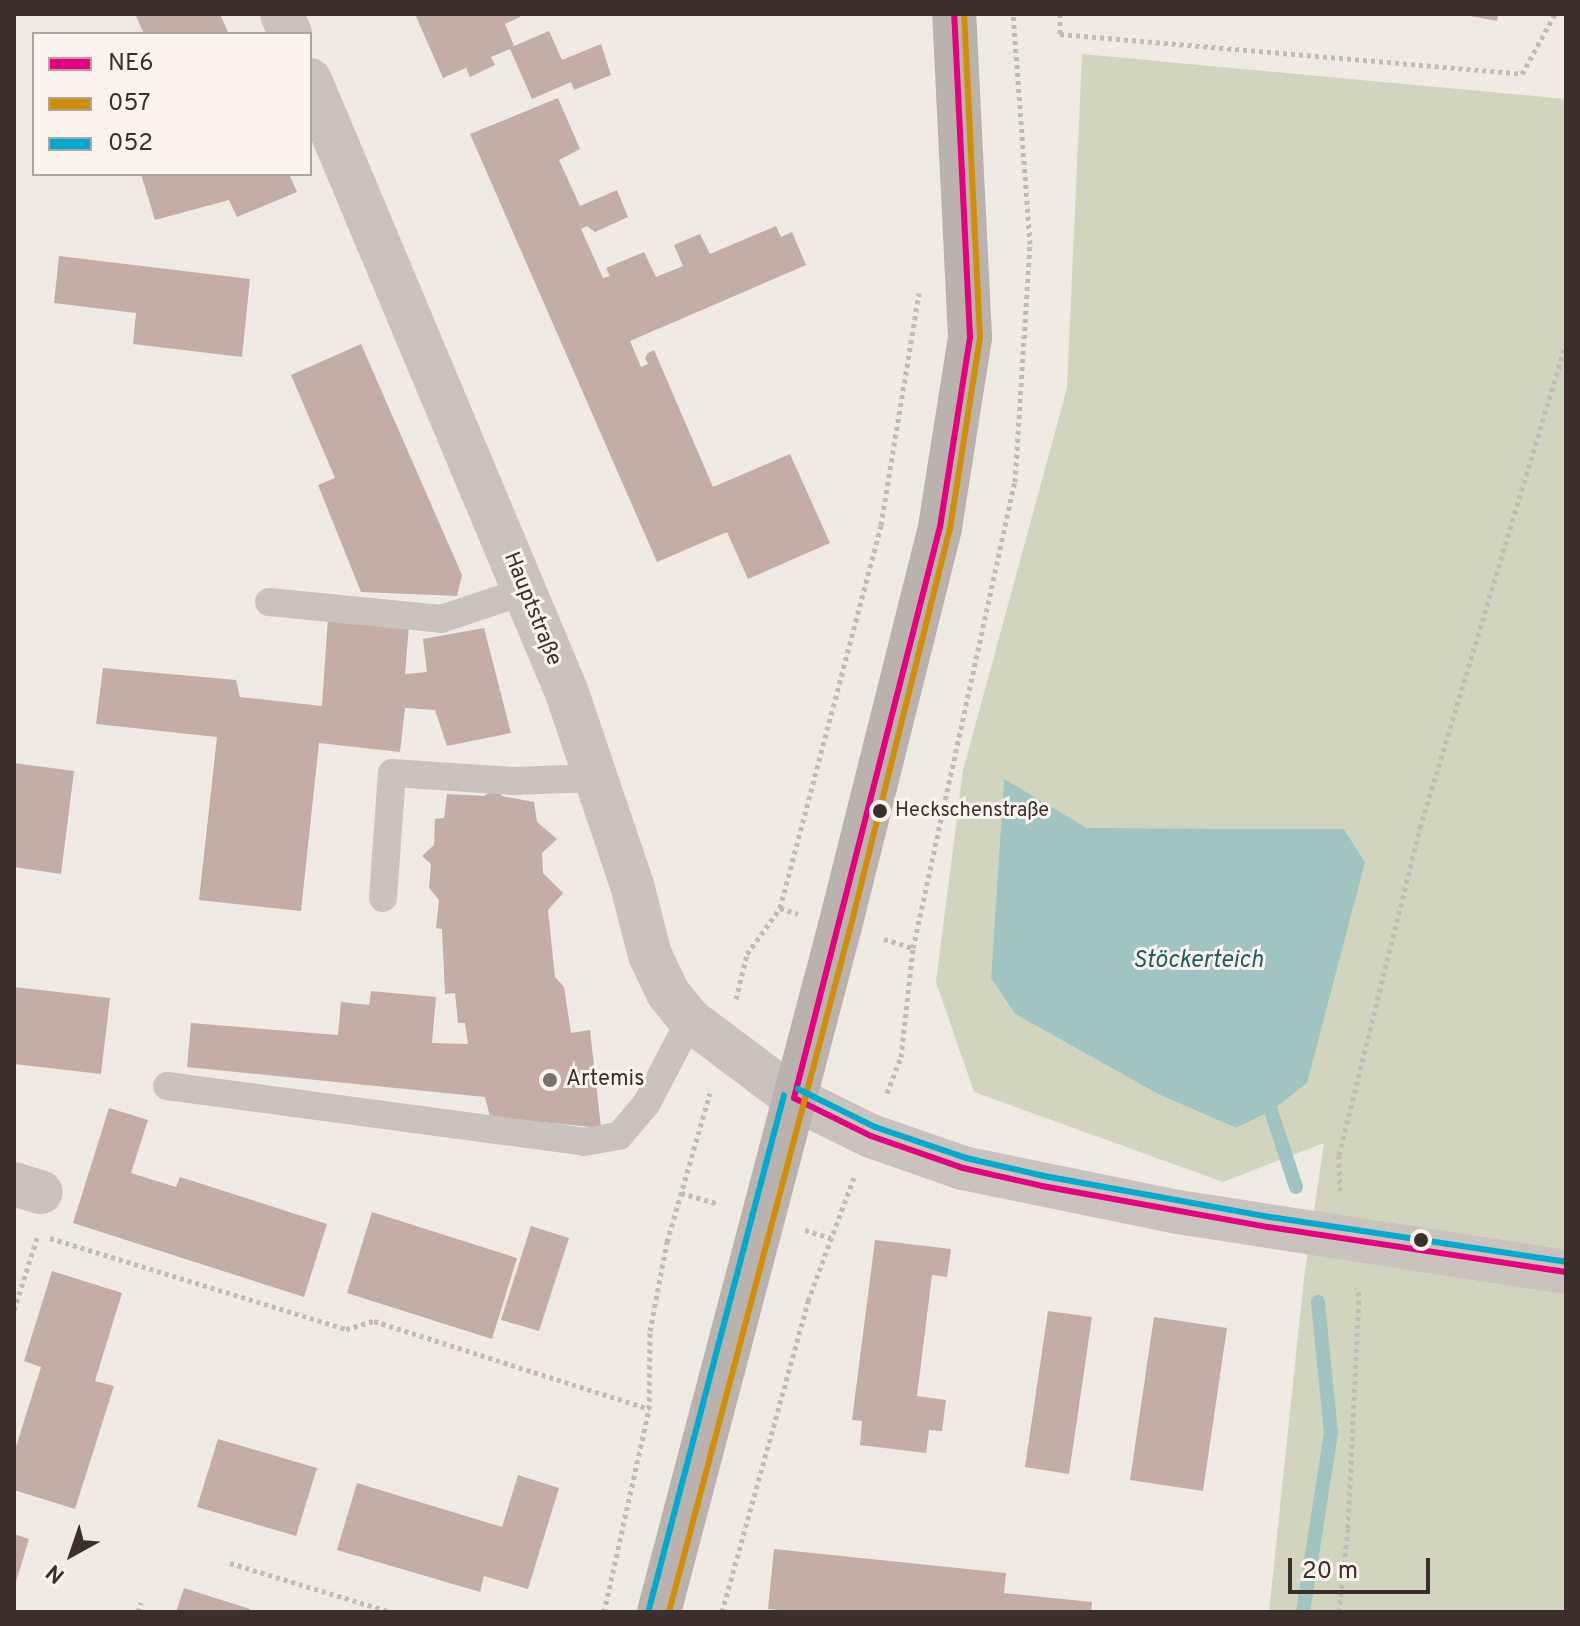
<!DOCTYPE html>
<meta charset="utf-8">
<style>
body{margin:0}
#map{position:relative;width:1580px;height:1626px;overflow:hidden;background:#f0eae4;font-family:Overpass,sans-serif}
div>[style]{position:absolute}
.green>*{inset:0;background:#d2d5be}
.water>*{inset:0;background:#a0c4c1}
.stream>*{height:14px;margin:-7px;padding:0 7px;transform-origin:7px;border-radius:7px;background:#a0c4c1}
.building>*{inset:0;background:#c4ada6}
.path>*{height:5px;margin-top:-2.5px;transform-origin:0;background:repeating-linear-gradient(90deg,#c2bab5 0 4px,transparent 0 8px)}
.service>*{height:28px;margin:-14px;padding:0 14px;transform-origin:14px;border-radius:14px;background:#c9c2bd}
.minor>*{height:44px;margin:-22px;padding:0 22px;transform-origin:22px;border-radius:22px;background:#c9c2bd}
.secondary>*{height:44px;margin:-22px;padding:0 22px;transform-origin:22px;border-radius:22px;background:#bab2ad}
.bus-1>*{height:6px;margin:-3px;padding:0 3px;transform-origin:3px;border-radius:3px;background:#e5007d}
.bus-2>*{height:6px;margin:-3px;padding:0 3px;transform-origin:3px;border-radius:3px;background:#d18e09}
.bus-3>*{height:6px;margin:-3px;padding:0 3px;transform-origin:3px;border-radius:3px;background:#00a9ce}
.dots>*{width:22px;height:22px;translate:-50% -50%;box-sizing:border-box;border:4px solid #fbf4ee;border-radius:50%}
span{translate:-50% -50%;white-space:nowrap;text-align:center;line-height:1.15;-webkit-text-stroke:6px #fbf4ee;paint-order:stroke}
.bus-label{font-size:20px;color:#3b2f2b}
.left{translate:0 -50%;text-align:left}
.street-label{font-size:22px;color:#3b2f2b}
.poi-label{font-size:22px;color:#3b2f2b}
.water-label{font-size:24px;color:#1e5e5f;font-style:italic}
.frame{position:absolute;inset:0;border:16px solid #3b2f2b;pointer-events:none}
.legend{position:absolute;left:32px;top:32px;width:280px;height:144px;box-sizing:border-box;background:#fbf4ee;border:2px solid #aea5a0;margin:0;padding:10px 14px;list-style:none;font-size:24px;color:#3b2f2b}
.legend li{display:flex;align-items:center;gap:16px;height:40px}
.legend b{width:40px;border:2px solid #aea5a0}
.north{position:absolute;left:32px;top:1514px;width:80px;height:80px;-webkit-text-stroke:6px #fbf4ee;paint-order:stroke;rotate:220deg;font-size:22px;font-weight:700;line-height:32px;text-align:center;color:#3b2f2b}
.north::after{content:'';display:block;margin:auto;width:28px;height:36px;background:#3b2f2b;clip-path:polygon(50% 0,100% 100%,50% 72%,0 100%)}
.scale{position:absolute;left:1288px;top:1558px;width:142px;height:36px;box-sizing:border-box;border:4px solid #3b2f2b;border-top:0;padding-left:10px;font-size:24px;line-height:28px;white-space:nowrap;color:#3b2f2b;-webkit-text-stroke:6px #fbf4ee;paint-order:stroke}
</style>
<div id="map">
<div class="green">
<i style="clip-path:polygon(evenodd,1082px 54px,1566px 99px,1566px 1612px,1269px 1612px,1304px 1278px,1324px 1143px,1223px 1182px,974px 1092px,936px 982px,963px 770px,1067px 388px,1082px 54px,1004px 780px,1087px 828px,1344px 829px,1365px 862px,1271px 1111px,1236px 1128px,1158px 1094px,1015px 1014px,991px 978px,1004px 780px)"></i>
</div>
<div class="water">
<i style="clip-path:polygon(1004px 779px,1087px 828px,1344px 829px,1365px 862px,1307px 1083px,1271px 1111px,1236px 1128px,1158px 1094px,1015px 1014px,991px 978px)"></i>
</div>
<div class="stream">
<i style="left:1271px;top:1111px;width:80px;rotate:71.8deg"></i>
<i style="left:1303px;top:1612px;width:181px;rotate:-81.1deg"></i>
<i style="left:1331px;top:1433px;width:132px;rotate:-95.7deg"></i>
</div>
<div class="building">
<i style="clip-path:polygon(135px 14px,220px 14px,229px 34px,144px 34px)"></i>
<i style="clip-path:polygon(415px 14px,519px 14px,520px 17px,505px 24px,514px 46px,549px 31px,562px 60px,601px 44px,611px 75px,574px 90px,571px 82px,532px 99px,510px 49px,491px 57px,495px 65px,470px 77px,466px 68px,443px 78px)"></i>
<i style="clip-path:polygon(1459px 14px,1498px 14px,1497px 21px)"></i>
<i style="clip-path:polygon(558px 98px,580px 149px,559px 160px,580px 206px,617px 190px,628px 217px,595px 232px,587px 226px,581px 229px,603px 278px,610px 276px,606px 268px,644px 252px,656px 277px,683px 266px,674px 245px,700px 234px,710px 254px,776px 226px,781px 237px,792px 232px,806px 265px,630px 341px,641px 367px,648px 364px,645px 358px,648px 353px,654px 350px,713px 487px,790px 454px,830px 543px,748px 579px,727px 532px,657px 562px,470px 134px)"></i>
<i style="clip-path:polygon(141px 174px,289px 174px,297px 192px,237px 217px,229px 200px,155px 220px)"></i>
<i style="clip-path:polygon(59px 256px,250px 279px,242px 357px,133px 344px,136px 313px,54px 303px)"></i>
<i style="clip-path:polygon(361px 344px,462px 575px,457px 596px,361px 592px,318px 485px,335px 478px,291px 375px)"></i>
<i style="clip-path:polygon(328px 618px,409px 625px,405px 674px,427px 672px,423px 639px,484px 628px,511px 733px,447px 746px,435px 710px,405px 708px,400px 752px,319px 743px,301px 911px,199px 900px,217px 737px,96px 724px,103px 668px,236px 680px,240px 697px,322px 706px)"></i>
<i style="clip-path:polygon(14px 763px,74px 771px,61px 874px,14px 867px)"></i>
<i style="clip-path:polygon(497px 787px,502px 796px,534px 802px,537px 822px,557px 839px,542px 853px,543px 873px,563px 893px,548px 910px,555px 977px,564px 987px,571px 1033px,590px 1030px,601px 1128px,490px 1117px,485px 1097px,187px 1067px,191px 1023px,338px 1035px,341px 1002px,369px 1005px,371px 991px,436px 997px,432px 1043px,468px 1044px,465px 1023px,458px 1023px,455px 993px,445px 994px,442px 929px,436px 928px,439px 900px,429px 888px,431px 864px,422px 856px,434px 845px,435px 819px,444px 818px,447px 794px,484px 796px)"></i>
<i style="clip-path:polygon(14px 987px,110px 998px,101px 1074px,14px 1064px)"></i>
<i style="clip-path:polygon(109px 1108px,148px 1120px,131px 1173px,176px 1187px,180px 1177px,327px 1224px,304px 1297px,73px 1223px)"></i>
<i style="clip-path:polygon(372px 1212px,517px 1258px,492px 1339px,347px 1293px)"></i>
<i style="clip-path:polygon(531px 1226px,569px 1238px,539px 1331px,501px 1320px)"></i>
<i style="clip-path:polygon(875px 1240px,951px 1249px,947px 1277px,932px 1275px,917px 1396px,946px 1400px,942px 1431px,929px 1430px,926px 1453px,860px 1445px,862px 1421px,852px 1420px)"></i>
<i style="clip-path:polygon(52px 1271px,122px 1293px,95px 1381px,114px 1386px,75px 1509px,14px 1490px,14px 1453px,41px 1367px,24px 1361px)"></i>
<i style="clip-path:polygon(1048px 1311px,1092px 1317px,1069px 1474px,1025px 1467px)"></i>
<i style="clip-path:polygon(1154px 1317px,1227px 1328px,1203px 1491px,1130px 1480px)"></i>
<i style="clip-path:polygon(218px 1439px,317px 1468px,296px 1536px,197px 1507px)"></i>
<i style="clip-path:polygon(518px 1475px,559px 1488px,528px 1589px,484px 1576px,480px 1592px,337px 1550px,357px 1483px,502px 1527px)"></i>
<i style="clip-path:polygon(14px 1534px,29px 1539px,15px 1585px,14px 1585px)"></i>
<i style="clip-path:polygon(774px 1549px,1006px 1573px,1004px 1593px,1092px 1602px,1091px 1612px,799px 1612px,768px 1609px)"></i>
<i style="clip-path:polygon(184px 1588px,250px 1609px,249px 1612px,176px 1612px)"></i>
</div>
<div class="path">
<i style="left:1060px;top:14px;width:20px;rotate:90deg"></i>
<i style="left:1060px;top:34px;width:464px;rotate:4.9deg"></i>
<i style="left:1522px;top:74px;width:68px;rotate:-61.2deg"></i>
<i style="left:780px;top:908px;width:19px;rotate:18deg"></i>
<i style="left:884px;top:939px;width:30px;rotate:17deg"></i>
<i style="left:736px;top:999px;width:46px;rotate:-76.3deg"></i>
<i style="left:747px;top:954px;width:57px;rotate:-54.3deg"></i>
<i style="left:780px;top:908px;width:396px;rotate:-75.2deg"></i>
<i style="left:881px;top:525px;width:235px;rotate:-80.7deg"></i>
<i style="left:887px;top:1093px;width:39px;rotate:-69deg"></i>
<i style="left:901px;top:1057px;width:110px;rotate:-83.7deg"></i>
<i style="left:913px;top:948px;width:477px;rotate:-77.7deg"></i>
<i style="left:1015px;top:482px;width:238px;rotate:-86.4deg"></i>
<i style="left:1030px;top:244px;width:231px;rotate:-94.2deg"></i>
<i style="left:1340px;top:1191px;width:36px;rotate:-92deg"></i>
<i style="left:1339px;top:1155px;width:337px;rotate:-76.1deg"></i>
<i style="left:1420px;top:828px;width:506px;rotate:-73.25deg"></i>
<i style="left:681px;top:1193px;width:40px;rotate:16deg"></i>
<i style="left:805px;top:1230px;width:27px;rotate:17deg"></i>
<i style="left:50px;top:1238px;width:310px;rotate:17.1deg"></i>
<i style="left:346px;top:1329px;width:29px;rotate:-16deg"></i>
<i style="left:374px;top:1321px;width:289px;rotate:17.7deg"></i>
<i style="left:14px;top:1310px;width:79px;rotate:-72.3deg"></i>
<i style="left:230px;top:1563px;width:168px;rotate:16.9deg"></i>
<i style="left:138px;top:1612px;width:10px;rotate:-73deg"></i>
<i style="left:604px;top:1612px;width:208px;rotate:-77.5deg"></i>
<i style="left:649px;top:1409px;width:78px;rotate:-89.3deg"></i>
<i style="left:650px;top:1331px;width:91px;rotate:-79.2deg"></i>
<i style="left:667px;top:1242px;width:155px;rotate:-73.9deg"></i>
<i style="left:722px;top:1612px;width:323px;rotate:-74.5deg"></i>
<i style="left:808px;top:1301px;width:132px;rotate:-69.6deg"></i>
<i style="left:1339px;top:1612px;width:84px;rotate:-83.9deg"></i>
<i style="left:1348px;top:1528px;width:232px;rotate:-87.3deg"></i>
<i style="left:1359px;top:1296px;width:9px;rotate:-108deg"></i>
</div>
<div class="service">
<i style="left:269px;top:602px;width:173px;rotate:5.6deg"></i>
<i style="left:441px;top:619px;width:89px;rotate:-18.4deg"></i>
<i style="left:383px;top:898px;width:125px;rotate:-85.9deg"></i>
<i style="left:392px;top:773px;width:120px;rotate:3.8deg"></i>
<i style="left:512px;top:781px;width:85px;rotate:-2deg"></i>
<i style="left:167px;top:1086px;width:421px;rotate:7.6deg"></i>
<i style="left:584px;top:1142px;width:36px;rotate:-10deg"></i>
<i style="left:619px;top:1136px;width:43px;rotate:-49.7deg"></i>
<i style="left:647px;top:1103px;width:93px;rotate:-62.6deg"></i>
</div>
<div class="minor">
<i style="left:282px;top:14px;width:22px;rotate:68deg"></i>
<i style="left:310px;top:80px;width:665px;rotate:67.25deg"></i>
<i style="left:567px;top:693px;width:203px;rotate:71.3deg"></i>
<i style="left:632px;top:885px;width:72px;rotate:75.6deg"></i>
<i style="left:650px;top:955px;width:42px;rotate:64.7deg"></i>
<i style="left:668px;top:993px;width:35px;rotate:51deg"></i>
<i style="left:690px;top:1020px;width:130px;rotate:36.9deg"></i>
<i style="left:794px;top:1098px;width:86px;rotate:26.3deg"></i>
<i style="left:871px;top:1136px;width:97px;rotate:19.2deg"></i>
<i style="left:963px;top:1168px;width:219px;rotate:11.6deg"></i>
<i style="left:1178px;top:1212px;width:393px;rotate:8.8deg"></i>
<i style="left:14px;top:1184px;width:28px;rotate:17deg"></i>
</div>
<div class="secondary">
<i style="left:659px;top:1612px;width:709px;rotate:-75.22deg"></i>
<i style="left:840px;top:926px;width:411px;rotate:-75.9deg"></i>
<i style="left:940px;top:527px;width:192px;rotate:-81deg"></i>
<i style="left:970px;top:337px;width:323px;rotate:-92.8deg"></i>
</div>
<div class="bus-1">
<i style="left:794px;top:1098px;width:589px;rotate:-75.66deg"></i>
<i style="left:940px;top:527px;width:192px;rotate:-81deg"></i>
<i style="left:970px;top:337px;width:323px;rotate:-92.8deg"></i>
<i style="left:794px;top:1098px;width:86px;rotate:26.3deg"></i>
<i style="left:871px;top:1136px;width:97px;rotate:19.2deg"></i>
<i style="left:963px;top:1168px;width:81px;rotate:12.8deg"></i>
<i style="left:1042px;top:1186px;width:230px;rotate:10.3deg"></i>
<i style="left:1268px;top:1227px;width:301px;rotate:8.6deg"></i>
</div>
<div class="bus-2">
<i style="left:669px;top:1612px;width:707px;rotate:-75.16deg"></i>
<i style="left:850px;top:929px;width:412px;rotate:-76deg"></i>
<i style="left:950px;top:529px;width:193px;rotate:-81.1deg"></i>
<i style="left:980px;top:338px;width:324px;rotate:-92.8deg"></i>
</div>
<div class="bus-3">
<i style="left:798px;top:1089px;width:86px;rotate:26.3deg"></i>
<i style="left:875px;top:1127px;width:96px;rotate:18.8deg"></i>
<i style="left:966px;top:1158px;width:80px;rotate:13deg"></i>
<i style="left:1044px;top:1176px;width:230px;rotate:10.3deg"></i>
<i style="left:1270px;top:1217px;width:299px;rotate:8.6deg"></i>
<i style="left:649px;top:1609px;width:531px;rotate:-75.28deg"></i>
</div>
<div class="dots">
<i style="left:880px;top:811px;background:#3b2f2b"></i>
<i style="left:550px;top:1080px;background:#7a706c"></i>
<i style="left:1421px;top:1240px;background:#3b2f2b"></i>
</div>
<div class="bus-label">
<span class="left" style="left:895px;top:811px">Heckschenstraße</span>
</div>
<div class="street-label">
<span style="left:532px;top:609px;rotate:68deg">Hauptstraße</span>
</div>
<div class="poi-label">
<span class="left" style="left:566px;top:1080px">Artemis</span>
</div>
<div class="water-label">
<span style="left:1198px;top:962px">Stöckerteich</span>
</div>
<div class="frame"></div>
<ul class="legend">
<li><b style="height:10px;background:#e5007d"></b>NE6</li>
<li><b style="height:10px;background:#d18e09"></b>057</li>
<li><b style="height:10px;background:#00a9ce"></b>052</li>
</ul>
<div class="north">N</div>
<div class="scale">20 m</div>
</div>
